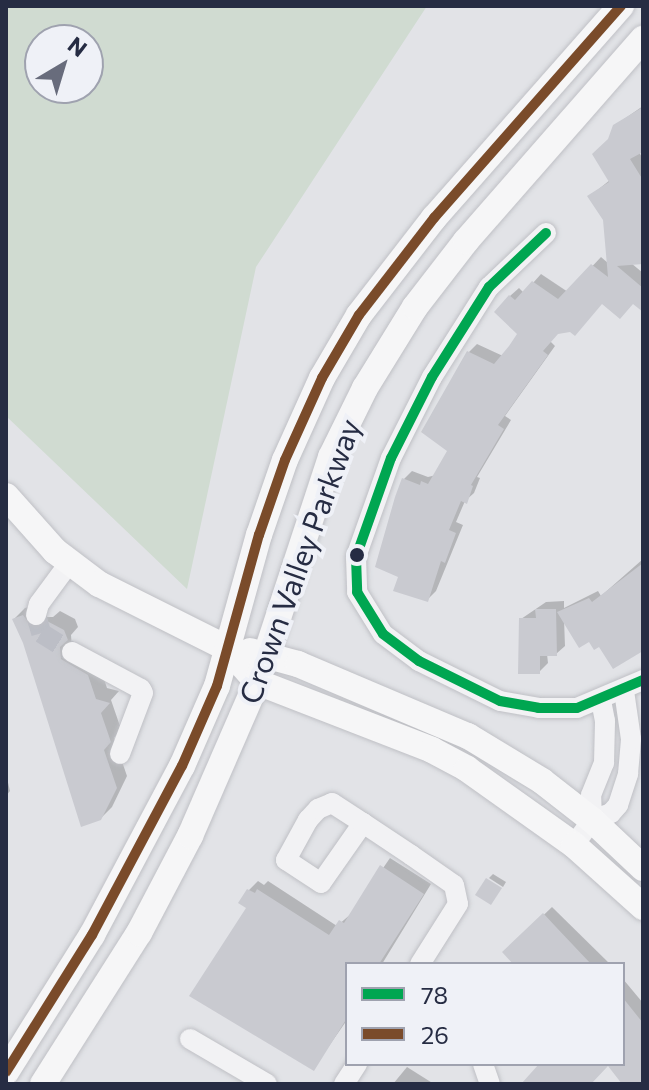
<!DOCTYPE html>
<style>
body{margin:0}
#map{position:relative;width:649px;height:1090px;overflow:hidden;background:#e2e3e7;font-family:Commissioner,sans-serif}
div>[style]{position:absolute}
.green>*{inset:0;background:#d0dbd1}
.shadow>*{inset:0;background:#0003}
.building>*{inset:0;background:#c9cad0}
.minor-tunnel>*{height:20px;margin-top:-10px;transform-origin:0;background:repeating-linear-gradient(90deg,#bcbec6 0 20px,transparent 0 30px)}
.roads{filter:drop-shadow(0 0 2px #bfc0c5) drop-shadow(0 0 2px #bfc0c5)}
.minor>*{height:20px;margin:-10px;padding:0 10px;transform-origin:10px;border-radius:10px;background:#f2f2f4}
.major>*{height:26px;margin:-13px;padding:0 13px;transform-origin:13px;border-radius:13px;background:#f6f6f7}
.bus-1>*{height:10px;margin:-5px;padding:0 5px;transform-origin:5px;border-radius:5px;background:#00a651}
.bus-2>*{height:10px;margin:-5px;padding:0 5px;transform-origin:5px;border-radius:5px;background:#7a4b2a}
.dots>*{width:22px;height:22px;translate:-50% -50%;box-sizing:border-box;border:4px solid #eff1f7;border-radius:50%}
span{translate:-50% -50%;white-space:nowrap;text-align:center;line-height:1.15;-webkit-text-stroke:8px #eff1f7;paint-order:stroke}
.street-label{font-size:30px;color:#262c43}
.frame{position:absolute;inset:0;border:8px solid #262c43;pointer-events:none}
.legend{position:absolute;left:345px;top:962px;width:280px;height:104px;box-sizing:border-box;background:#eff1f7;border:2px solid #9fa2af;margin:0;padding:10px 14px;list-style:none;font-size:24px;color:#262c43}
.legend li{display:flex;align-items:center;gap:16px;height:40px}
.legend b{width:40px;border:2px solid #9fa2af}
.north{position:absolute;left:24px;top:24px;width:80px;height:80px;box-sizing:border-box;background:#eff1f7;border:2px solid #9fa2af;border-radius:50%;rotate:38deg;font-size:22px;font-weight:700;line-height:32px;text-align:center;color:#262c43}
.north::after{content:'';display:block;margin:auto;width:28px;height:36px;background:#686c7c;clip-path:polygon(50% 0,100% 100%,50% 72%,0 100%)}
</style>
<div id="map">
<div class="green">
<i style="clip-path:polygon(evenodd,6px 6px,427px 6px,256px 267px,187px 589px,6px 416px,6px 6px,40px 40px,88px 40px,88px 88px,40px 88px,40px 40px)"></i>
</div>
<div class="shadow">
<i style="clip-path:polygon(643px 106px,643px 149px,639px 152px,643px 159px,643px 262px,631px 263px,643px 273px,643px 300px,603px 302px,571px 330px,559px 332px,550px 341px,555px 346px,505px 416px,511px 420px,477px 477px,480px 478px,474px 493px,465px 501px,456px 522px,463px 525px,436px 591px,427px 600px,400px 576px,404px 479px,412px 471px,428px 477px,436px 475px,450px 450px,469px 352px,477px 344px,503px 356px,520px 333px,497px 312px,510px 296px,519px 288px,524px 293px,541px 274px,568px 292px,601px 257px,608px 263px,605px 219px,590px 196px,610px 180px,610px 139px,614px 126px)"></i>
<i style="clip-path:polygon(643px 559px,643px 648px,600px 644px,564px 619px,565px 646px,556px 654px,547px 654px,548px 663px,539px 672px,521px 619px,546px 602px,564px 601px,564px 608px,598px 591px,601px 596px)"></i>
<i style="clip-path:polygon(35px 605px,43px 617px,53px 617px,60px 611px,75px 619px,78px 627px,71px 635px,72px 648px,99px 664px,107px 688px,119px 691px,111px 700px,121px 729px,114px 738px,127px 776px,112px 807px,100px 819px,14px 619px,25px 608px)"></i>
<i style="clip-path:polygon(6px 774px,10px 791px,6px 796px)"></i>
<i style="clip-path:polygon(390px 858px,431px 884px,382px 964px,347px 964px,347px 1020px,313px 1069px,248px 907px,249px 890px,258px 881px,264px 885px,268px 881px,337px 926px,352px 913px)"></i>
<i style="clip-path:polygon(493px 874px,506px 882px,503px 887px,489px 878px)"></i>
<i style="clip-path:polygon(552px 907px,610px 964px,516px 964px,505px 952px)"></i>
<i style="clip-path:polygon(623px 979px,643px 1003px,643px 1084px,624px 1084px,610px 1064px,623px 1064px)"></i>
<i style="clip-path:polygon(407px 1067px,434px 1084px,393px 1084px)"></i>
</div>
<div class="building">
<i style="clip-path:polygon(643px 107px,643px 152px,630px 159px,643px 180px,643px 264px,617px 266px,643px 288px,643px 312px,633px 304px,620px 319px,602px 304px,575px 336px,570px 332px,558px 334px,543px 351px,548px 355px,498px 425px,504px 429px,471px 485px,473px 486px,467px 504px,461px 501px,449px 530px,456px 533px,445px 563px,441px 561px,428px 602px,393px 591px,398px 577px,375px 567px,395px 497px,402px 478px,420px 485px,421px 481px,428px 484px,447px 451px,421px 432px,467px 351px,494px 364px,509px 346px,517px 334px,494px 312px,509px 295px,515px 300px,532px 281px,558px 299px,591px 264px,608px 277px,603px 220px,587px 196px,609px 182px,592px 154px,608px 139px,613px 125px)"></i>
<i style="clip-path:polygon(643px 563px,643px 651px,613px 669px,599px 647px,594px 650px,589px 642px,579px 648px,557px 612px,589px 598px,592px 602px)"></i>
<i style="clip-path:polygon(535px 609px,556px 609px,557px 656px,540px 656px,540px 674px,518px 674px,519px 618px,536px 618px)"></i>
<i style="clip-path:polygon(23px 615px,32px 627px,40px 627px,47px 621px,64px 630px,68px 640px,60px 647px,61px 659px,88px 675px,96px 699px,110px 703px,101px 713px,111px 742px,104px 750px,117px 788px,101px 820px,81px 827px,23px 643px,12px 619px)"></i>
<i style="clip-path:polygon(380px 865px,424px 894px,379px 964px,347px 964px,347px 1018px,314px 1071px,189px 996px,246px 908px,238px 903px,247px 889px,255px 893px,257px 889px,329px 935px,339px 920px,344px 923px)"></i>
<i style="clip-path:polygon(486px 878px,502px 888px,491px 905px,475px 895px)"></i>
<i style="clip-path:polygon(543px 913px,556px 927px,591px 964px,513px 964px,502px 952px)"></i>
<i style="clip-path:polygon(623px 998px,643px 1023px,643px 1084px,622px 1084px,608px 1066px,591px 1084px,521px 1084px,539px 1064px,623px 1064px)"></i>
</div>
<div class="minor-tunnel">
<i style="left:36px;top:615px;width:19px;rotate:74deg"></i>
<i style="left:41px;top:633px;width:36px;rotate:32deg"></i>
</div>
<div class="roads">
<div class="minor">
<i style="left:546px;top:233px;width:79px;rotate:136.5deg"></i>
<i style="left:489px;top:287px;width:107px;rotate:122.3deg"></i>
<i style="left:432px;top:377px;width:91px;rotate:116.8deg"></i>
<i style="left:391px;top:458px;width:105px;rotate:109.5deg"></i>
<i style="left:356px;top:557px;width:35px;rotate:88deg"></i>
<i style="left:357px;top:592px;width:49px;rotate:58.2deg"></i>
<i style="left:383px;top:634px;width:45px;rotate:36.9deg"></i>
<i style="left:419px;top:661px;width:90px;rotate:26.3deg"></i>
<i style="left:500px;top:701px;width:39px;rotate:10deg"></i>
<i style="left:538px;top:708px;width:39px"></i>
<i style="left:577px;top:708px;width:72px;rotate:-23deg"></i>
<i style="left:36px;top:615px;width:11px;rotate:-75deg"></i>
<i style="left:39px;top:604px;width:52px;rotate:-53.6deg"></i>
<i style="left:72px;top:652px;width:78px;rotate:28.2deg"></i>
<i style="left:141px;top:689px;width:4px;rotate:63deg"></i>
<i style="left:143px;top:693px;width:65px;rotate:110.7deg"></i>
<i style="left:592px;top:820px;width:25px;rotate:-92deg"></i>
<i style="left:591px;top:795px;width:35px;rotate:-68deg"></i>
<i style="left:604px;top:763px;width:42px;rotate:-88.6deg"></i>
<i style="left:605px;top:721px;width:21px;rotate:-101deg"></i>
<i style="left:363px;top:823px;width:73px;rotate:125deg"></i>
<i style="left:321px;top:883px;width:42px;rotate:-146.7deg"></i>
<i style="left:286px;top:860px;width:46px;rotate:-61.2deg"></i>
<i style="left:308px;top:820px;width:15px;rotate:-48deg"></i>
<i style="left:318px;top:809px;width:15px;rotate:-23deg"></i>
<i style="left:332px;top:803px;width:37px;rotate:33deg"></i>
<i style="left:363px;top:823px;width:58px;rotate:33.7deg"></i>
<i style="left:411px;top:855px;width:52px;rotate:34.9deg"></i>
<i style="left:454px;top:885px;width:19px;rotate:78deg"></i>
<i style="left:458px;top:904px;width:71px;rotate:122.3deg"></i>
<i style="left:574px;top:845px;width:31px;rotate:-54deg"></i>
<i style="left:592px;top:820px;width:20px;rotate:-20deg"></i>
<i style="left:611px;top:813px;width:11px;rotate:-49deg"></i>
<i style="left:618px;top:805px;width:33px;rotate:-72deg"></i>
<i style="left:628px;top:774px;width:35px;rotate:-85deg"></i>
<i style="left:631px;top:739px;width:49px;rotate:-98.3deg"></i>
<i style="left:190px;top:1039px;width:89px;rotate:30.3deg"></i>
<i style="left:483px;top:1064px;width:21px;rotate:71deg"></i>
<i style="left:344px;top:1084px;width:24px;rotate:-57deg"></i>
</div>
<div class="major">
<i style="left:6px;top:496px;width:74px;rotate:48.3deg"></i>
<i style="left:55px;top:551px;width:55px;rotate:36.9deg"></i>
<i style="left:99px;top:584px;width:143px;rotate:26.6deg"></i>
<i style="left:227px;top:648px;width:45px;rotate:48.6deg"></i>
<i style="left:257px;top:682px;width:188px;rotate:21.2deg"></i>
<i style="left:432px;top:750px;width:40px;rotate:28deg"></i>
<i style="left:467px;top:769px;width:131px;rotate:35.4deg"></i>
<i style="left:574px;top:845px;width:93px;rotate:41.9deg"></i>
<i style="left:250px;top:651px;width:50px;rotate:15.2deg"></i>
<i style="left:298px;top:664px;width:185px;rotate:23deg"></i>
<i style="left:468px;top:736px;width:87px;rotate:31.3deg"></i>
<i style="left:542px;top:781px;width:63px;rotate:38deg"></i>
<i style="left:592px;top:820px;width:70px;rotate:43.3deg"></i>
<i style="left:6px;top:1072px;width:162px;rotate:-57.9deg"></i>
<i style="left:92px;top:935px;width:191px;rotate:-62deg"></i>
<i style="left:182px;top:766px;width:87px;rotate:-66.4deg"></i>
<i style="left:217px;top:686px;width:157px;rotate:-74.5deg"></i>
<i style="left:259px;top:535px;width:79px;rotate:-70.9deg"></i>
<i style="left:285px;top:460px;width:90px;rotate:-65.7deg"></i>
<i style="left:322px;top:378px;width:73px;rotate:-59.6deg"></i>
<i style="left:359px;top:315px;width:123px;rotate:-52.3deg"></i>
<i style="left:434px;top:218px;width:283px;rotate:-48.6deg"></i>
<i style="left:43px;top:1084px;width:179px;rotate:-57.6deg"></i>
<i style="left:139px;top:933px;width:110px;rotate:-62.3deg"></i>
<i style="left:190px;top:836px;width:168px;rotate:-66.5deg"></i>
<i style="left:257px;top:682px;width:237px;rotate:-71.8deg"></i>
<i style="left:331px;top:457px;width:77px;rotate:-63.8deg"></i>
<i style="left:365px;top:388px;width:95px;rotate:-58.3deg"></i>
<i style="left:415px;top:307px;width:83px;rotate:-52.3deg"></i>
<i style="left:466px;top:241px;width:269px;rotate:-48.8deg"></i>
</div>
</div>
<div class="bus-1">
<i style="left:546px;top:233px;width:79px;rotate:136.5deg"></i>
<i style="left:489px;top:287px;width:107px;rotate:122.3deg"></i>
<i style="left:432px;top:377px;width:91px;rotate:116.8deg"></i>
<i style="left:391px;top:458px;width:105px;rotate:109.5deg"></i>
<i style="left:356px;top:557px;width:35px;rotate:88deg"></i>
<i style="left:357px;top:592px;width:49px;rotate:58.2deg"></i>
<i style="left:383px;top:634px;width:45px;rotate:36.9deg"></i>
<i style="left:419px;top:661px;width:90px;rotate:26.3deg"></i>
<i style="left:500px;top:701px;width:39px;rotate:10deg"></i>
<i style="left:538px;top:708px;width:39px"></i>
<i style="left:577px;top:708px;width:72px;rotate:-23deg"></i>
</div>
<div class="bus-2">
<i style="left:6px;top:1072px;width:162px;rotate:-57.9deg"></i>
<i style="left:92px;top:935px;width:191px;rotate:-62deg"></i>
<i style="left:182px;top:766px;width:87px;rotate:-66.4deg"></i>
<i style="left:217px;top:686px;width:157px;rotate:-74.5deg"></i>
<i style="left:259px;top:535px;width:79px;rotate:-70.9deg"></i>
<i style="left:285px;top:460px;width:90px;rotate:-65.7deg"></i>
<i style="left:322px;top:378px;width:73px;rotate:-59.6deg"></i>
<i style="left:359px;top:315px;width:123px;rotate:-52.3deg"></i>
<i style="left:434px;top:218px;width:283px;rotate:-48.6deg"></i>
</div>
<div class="dots">
<i style="left:357px;top:555px;background:#262c43"></i>
</div>
<div class="street-label">
<span style="left:299px;top:561px;rotate:-70deg">Crown Valley Parkway</span>
</div>
<div class="frame"></div>
<ul class="legend">
<li><b style="height:10px;background:#00a651"></b>78</li>
<li><b style="height:10px;background:#7a4b2a"></b>26</li>
</ul>
<div class="north">N</div>
</div>
